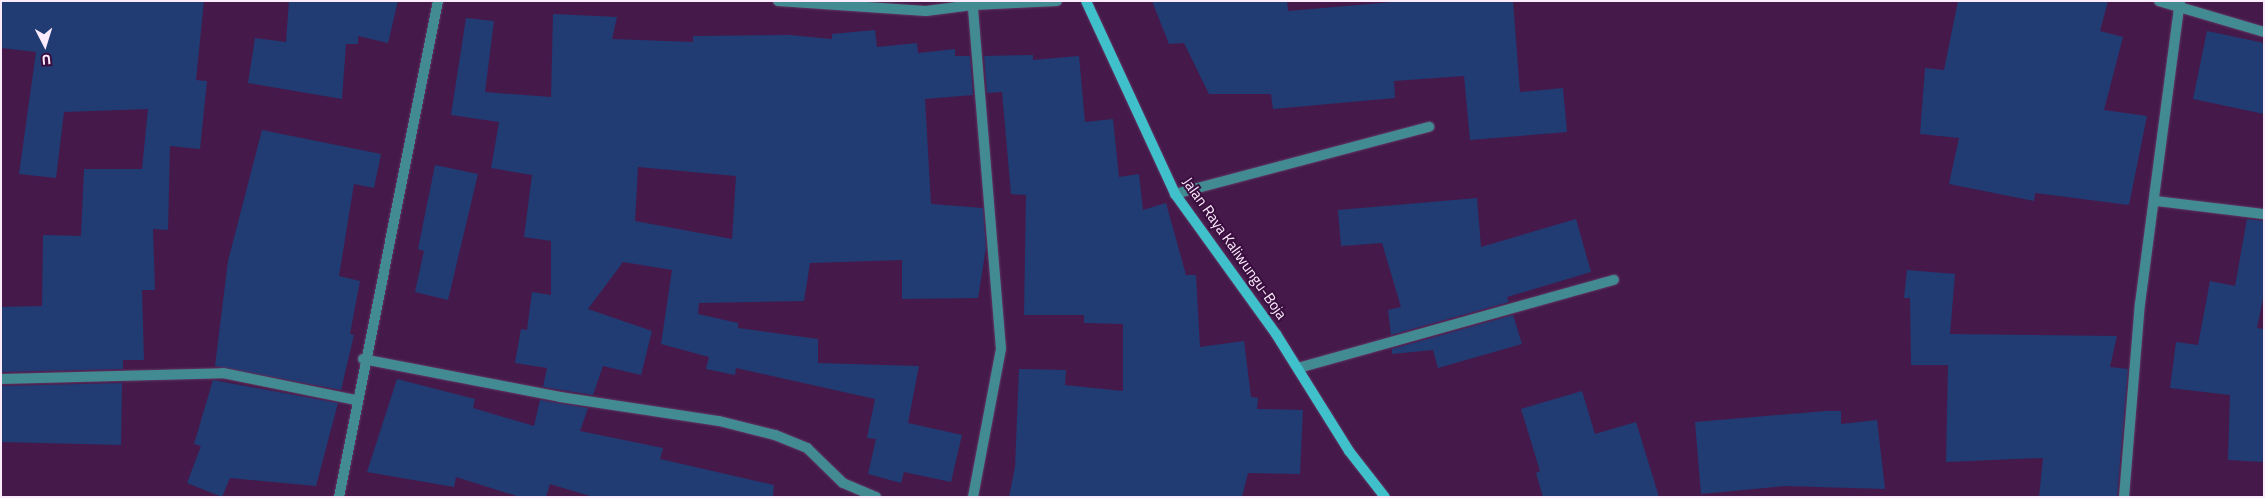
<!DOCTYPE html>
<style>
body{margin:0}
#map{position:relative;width:2265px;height:498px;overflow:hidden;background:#451a4a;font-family:"Titillium Web",sans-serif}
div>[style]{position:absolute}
.building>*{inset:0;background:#213b73}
.roads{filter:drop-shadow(0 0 1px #5f3763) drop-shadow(0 0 1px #5f3763)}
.street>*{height:10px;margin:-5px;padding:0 5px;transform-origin:5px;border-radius:5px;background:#438b92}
.secondary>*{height:10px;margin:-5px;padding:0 5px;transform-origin:5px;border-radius:5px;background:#3fc0cb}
span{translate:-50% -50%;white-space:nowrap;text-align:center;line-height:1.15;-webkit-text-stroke:4px #3a0f3f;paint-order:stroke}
.street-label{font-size:15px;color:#fcebfd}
.frame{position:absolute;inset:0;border:2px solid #fcebfd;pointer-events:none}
.north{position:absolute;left:20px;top:20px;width:50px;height:50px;-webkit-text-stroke:4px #3a0f3f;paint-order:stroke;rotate:175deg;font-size:14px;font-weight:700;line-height:20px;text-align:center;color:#fcebfd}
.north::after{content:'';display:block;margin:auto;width:18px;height:22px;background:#fcebfd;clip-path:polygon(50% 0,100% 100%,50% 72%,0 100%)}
</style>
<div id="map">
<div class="building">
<i style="clip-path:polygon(1px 1px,204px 1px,196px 80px,207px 81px,200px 149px,170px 146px,168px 230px,153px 229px,155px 290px,142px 290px,144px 360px,123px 360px,123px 369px,1px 372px,1px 307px,42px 306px,43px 235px,81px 236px,84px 169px,142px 169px,148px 109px,64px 112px,56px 178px,19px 174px,36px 52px,1px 48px)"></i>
<i style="clip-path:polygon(289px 1px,398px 1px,388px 43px,358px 36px,358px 44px,346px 44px,342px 99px,248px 83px,255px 38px,286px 42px)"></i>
<i style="clip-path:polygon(1152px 1px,1287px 1px,1288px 11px,1404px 1px,1513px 1px,1520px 92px,1563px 88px,1567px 132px,1470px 140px,1464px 76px,1394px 81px,1395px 98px,1273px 109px,1271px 94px,1209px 94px,1184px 43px,1169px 44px)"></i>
<i style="clip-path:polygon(1958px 1px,2108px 1px,2100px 31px,2123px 37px,2104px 110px,2147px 116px,2129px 205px,2035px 193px,2034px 201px,1949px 184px,1959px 138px,1920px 134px,1925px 68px,1944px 70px)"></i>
<i style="clip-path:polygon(evenodd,553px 14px,617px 17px,612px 39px,693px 42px,693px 36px,789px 35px,832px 39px,832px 34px,875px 30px,877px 47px,917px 43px,918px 53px,955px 49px,955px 56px,970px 56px,973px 95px,925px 99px,931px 204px,983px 208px,986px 248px,978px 298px,902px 299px,902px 260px,810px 263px,804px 301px,699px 303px,698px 314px,738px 323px,738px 328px,818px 339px,818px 363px,919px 366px,908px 423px,962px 435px,951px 482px,904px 472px,901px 483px,868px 474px,876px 439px,867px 438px,875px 399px,736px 368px,735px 375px,706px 369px,709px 357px,661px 344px,672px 270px,623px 262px,588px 309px,652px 331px,641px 375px,603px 366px,593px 395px,543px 387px,547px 368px,515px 363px,521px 329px,527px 330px,532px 292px,551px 295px,551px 241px,524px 237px,532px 175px,491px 168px,499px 122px,451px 115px,466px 18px,494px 21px,485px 92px,551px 97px,553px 14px,638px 167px,736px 176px,732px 239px,635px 221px,638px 167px)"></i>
<i style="clip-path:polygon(2207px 31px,2264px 43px,2264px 114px,2193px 99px)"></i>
<i style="clip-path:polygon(1033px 55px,1033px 60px,1079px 56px,1085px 122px,1113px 119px,1119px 177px,1139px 174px,1143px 210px,1166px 203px,1186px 275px,1196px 275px,1200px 347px,1244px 341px,1251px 397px,1258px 398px,1257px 409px,1303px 410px,1300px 474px,1248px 473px,1242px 497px,1009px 497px,1015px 467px,1019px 369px,1066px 370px,1065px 385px,1123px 391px,1123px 324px,1084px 323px,1084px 315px,1024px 315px,1026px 195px,1011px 194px,1002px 92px,987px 93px,984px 56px)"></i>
<i style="clip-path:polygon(262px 130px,381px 154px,374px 188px,354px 184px,339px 276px,360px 281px,350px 334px,354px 335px,341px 390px,215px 366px,228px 261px)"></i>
<i style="clip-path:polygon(435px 165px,478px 174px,448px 300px,415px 292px,424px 251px,418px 249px)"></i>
<i style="clip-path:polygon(1477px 198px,1481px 247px,1576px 219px,1591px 272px,1507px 297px,1509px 302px,1391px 335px,1388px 310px,1401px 307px,1382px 243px,1341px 246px,1338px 210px)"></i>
<i style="clip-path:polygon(2247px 219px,2264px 221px,2264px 294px,2257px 328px,2264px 329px,2264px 462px,2228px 460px,2230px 395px,2170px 388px,2176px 342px,2198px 345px,2210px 281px,2235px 286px)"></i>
<i style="clip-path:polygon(1907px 270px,1955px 274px,1950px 334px,2117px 336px,2110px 367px,2128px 369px,2117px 497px,2039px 497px,2043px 458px,1946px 462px,1948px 365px,1911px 365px,1910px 298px,1904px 298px)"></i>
<i style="clip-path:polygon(1513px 315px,1522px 344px,1438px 368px,1433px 350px,1392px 354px,1392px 349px)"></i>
<i style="clip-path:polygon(397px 379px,475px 399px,473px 408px,534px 426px,540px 400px,588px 408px,580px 431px,663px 448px,660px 459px,774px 485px,773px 497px,593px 497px,550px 484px,546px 497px,520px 497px,456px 477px,454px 487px,367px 472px)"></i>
<i style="clip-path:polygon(213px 380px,338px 403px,316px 486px,230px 478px,222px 497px,187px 483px,201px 446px,194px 444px)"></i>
<i style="clip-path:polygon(122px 383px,121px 445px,1px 442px,1px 386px)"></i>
<i style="clip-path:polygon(1582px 391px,1595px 434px,1636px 422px,1659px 497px,1543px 497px,1536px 473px,1540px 471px,1521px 409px)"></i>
<i style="clip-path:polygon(1826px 411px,1841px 411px,1841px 424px,1877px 420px,1885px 489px,1785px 486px,1701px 494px,1695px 422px)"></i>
</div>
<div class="roads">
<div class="street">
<i style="left:778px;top:1px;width:148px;rotate:3.9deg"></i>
<i style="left:926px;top:11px;width:47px;rotate:-7.3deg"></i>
<i style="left:2159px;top:1px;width:109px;rotate:16.4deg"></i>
<i style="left:1175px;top:194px;width:263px;rotate:-14.8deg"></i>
<i style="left:2156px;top:201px;width:109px;rotate:6.9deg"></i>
<i style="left:363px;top:359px;width:201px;rotate:10.9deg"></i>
<i style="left:560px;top:397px;width:161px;rotate:8.6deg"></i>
<i style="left:719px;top:421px;width:58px;rotate:14deg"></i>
<i style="left:775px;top:435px;width:35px;rotate:22deg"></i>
<i style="left:807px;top:448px;width:50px;rotate:44.2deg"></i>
<i style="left:843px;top:483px;width:36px;rotate:23deg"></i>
<i style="left:1298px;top:368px;width:328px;rotate:-15.6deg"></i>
<i style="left:1px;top:379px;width:222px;rotate:-1.5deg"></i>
<i style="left:223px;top:373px;width:136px;rotate:11.5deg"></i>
<i style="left:339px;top:497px;width:506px;rotate:-78.71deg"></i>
<i style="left:973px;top:497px;width:151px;rotate:-79.3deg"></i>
<i style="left:1001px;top:349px;width:345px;rotate:-94.7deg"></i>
<i style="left:973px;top:5px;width:84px;rotate:-2.7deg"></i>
<i style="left:2124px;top:497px;width:194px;rotate:-85.3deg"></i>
<i style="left:2140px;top:304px;width:306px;rotate:-82.5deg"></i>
</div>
<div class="secondary">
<i style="left:1086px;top:1px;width:213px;rotate:65.2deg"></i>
<i style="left:1175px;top:194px;width:173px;rotate:54.2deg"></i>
<i style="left:1276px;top:334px;width:138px;rotate:58deg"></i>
<i style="left:1349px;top:451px;width:58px;rotate:52deg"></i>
</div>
</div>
<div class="street-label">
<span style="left:1235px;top:248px;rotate:55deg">Jalan Raya Kaliwungu-Boja</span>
</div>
<div class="frame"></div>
<div class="north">U</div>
</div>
